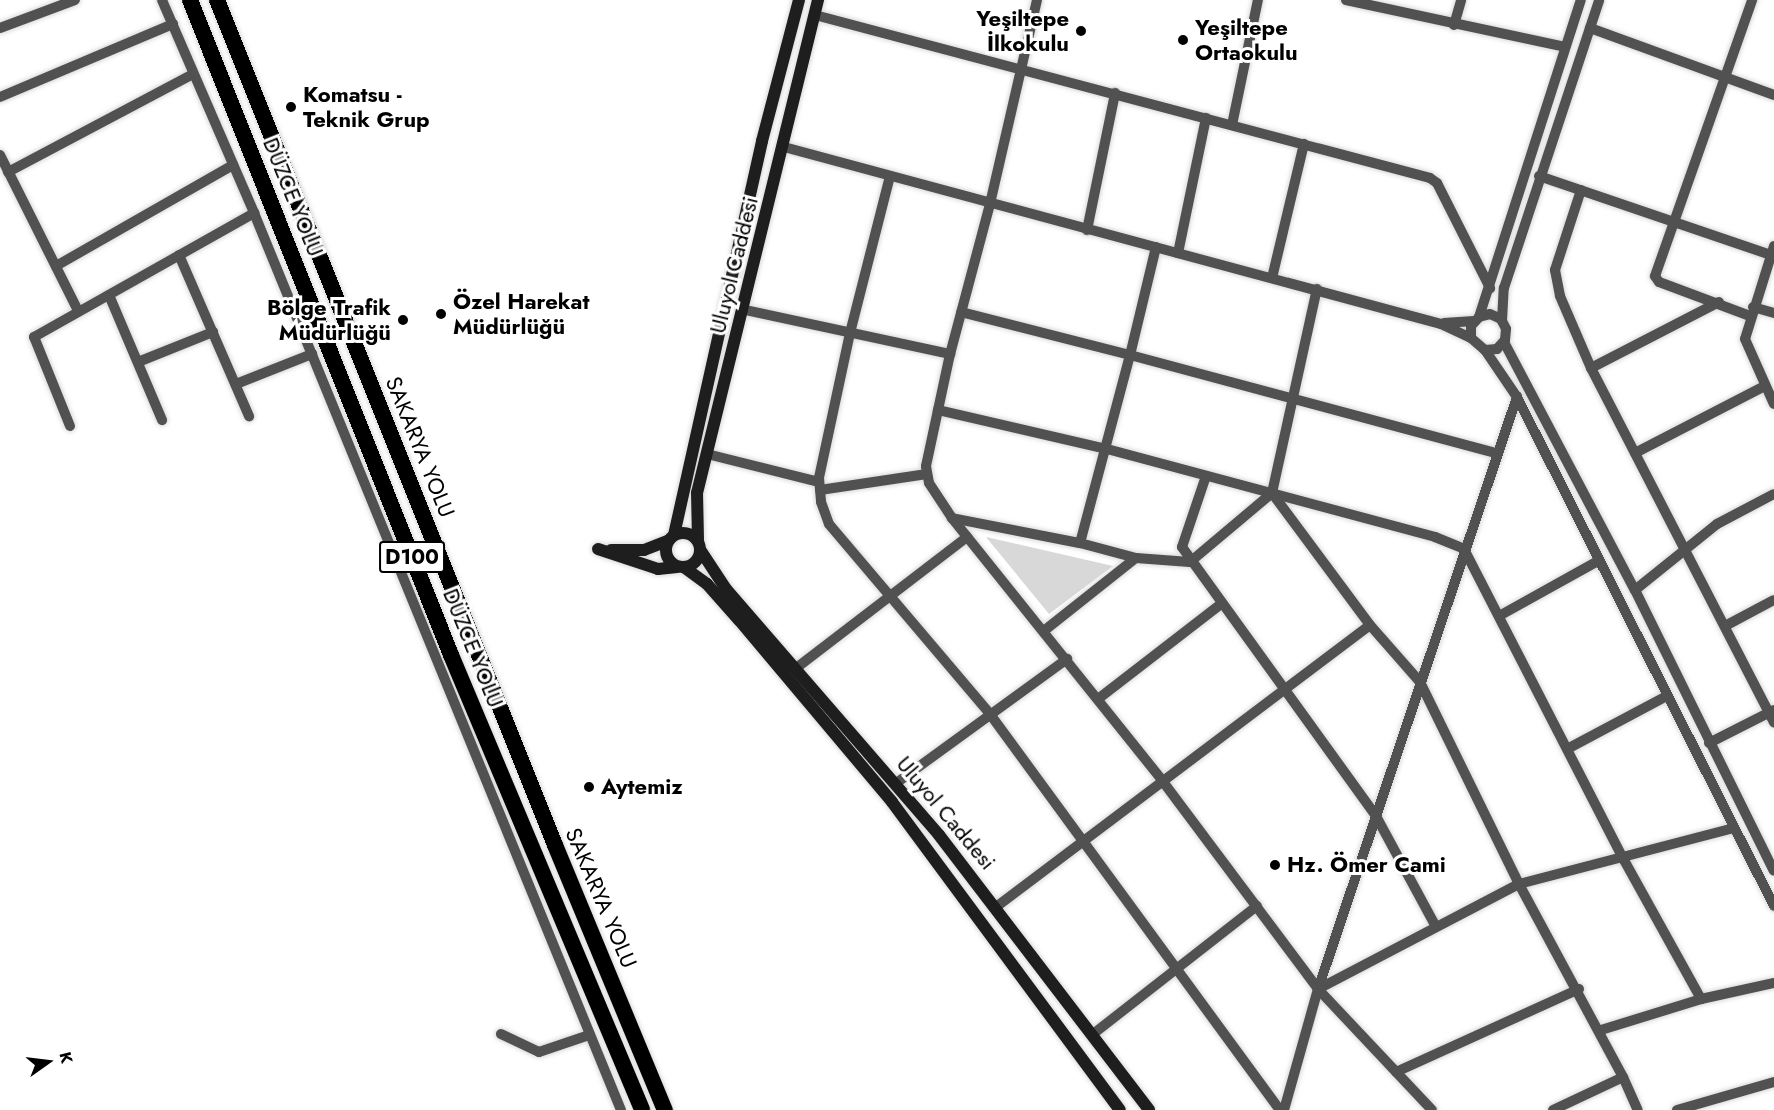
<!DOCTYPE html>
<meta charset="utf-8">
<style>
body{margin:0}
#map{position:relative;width:1774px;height:1110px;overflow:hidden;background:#fff;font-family:Jost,sans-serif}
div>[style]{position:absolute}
.green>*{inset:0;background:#d8d8d8}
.roads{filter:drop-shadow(0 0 2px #dbdbdb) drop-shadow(0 0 2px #dbdbdb)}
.minor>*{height:10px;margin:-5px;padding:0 5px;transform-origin:5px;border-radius:5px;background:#515151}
.secondary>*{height:12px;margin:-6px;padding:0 6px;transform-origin:6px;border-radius:6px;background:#1e1e1e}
.secondary>.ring{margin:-6px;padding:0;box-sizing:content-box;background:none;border:12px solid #1e1e1e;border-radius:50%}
.trunk>*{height:16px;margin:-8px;padding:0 8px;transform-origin:8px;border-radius:8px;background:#000}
.dots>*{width:16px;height:16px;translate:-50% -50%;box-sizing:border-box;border:3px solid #fff;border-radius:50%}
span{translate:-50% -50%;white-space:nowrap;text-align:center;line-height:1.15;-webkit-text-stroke:6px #fff;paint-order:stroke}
.shield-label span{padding:2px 4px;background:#fff;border:2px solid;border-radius:4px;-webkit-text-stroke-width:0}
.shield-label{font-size:21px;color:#000;font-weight:700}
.poi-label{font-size:22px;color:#000;font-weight:700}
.right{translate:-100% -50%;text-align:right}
.left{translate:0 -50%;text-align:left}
.street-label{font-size:22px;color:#000}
.north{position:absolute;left:18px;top:1032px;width:60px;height:60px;-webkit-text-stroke:4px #fff;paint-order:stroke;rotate:76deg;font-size:16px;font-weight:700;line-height:24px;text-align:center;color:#000}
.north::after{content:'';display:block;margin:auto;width:21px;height:27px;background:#000;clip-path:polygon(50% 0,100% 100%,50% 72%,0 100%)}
</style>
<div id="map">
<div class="green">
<i style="clip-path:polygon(986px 537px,1113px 566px,1049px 614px)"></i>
</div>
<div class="roads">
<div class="minor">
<i style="left:162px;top:0;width:232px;rotate:66.6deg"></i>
<i style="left:254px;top:213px;width:969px;rotate:67.75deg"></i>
<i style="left:1037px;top:0;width:209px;rotate:103deg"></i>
<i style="left:990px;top:204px;width:155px;rotate:104.9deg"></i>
<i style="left:950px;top:354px;width:115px;rotate:102.1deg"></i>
<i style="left:926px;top:466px;width:17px;rotate:80deg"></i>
<i style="left:929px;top:483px;width:42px;rotate:56.7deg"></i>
<i style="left:952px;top:518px;width:339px;rotate:51.3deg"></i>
<i style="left:1164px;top:783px;width:257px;rotate:53.2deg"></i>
<i style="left:1318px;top:989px;width:166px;rotate:46.7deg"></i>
<i style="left:1346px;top:0;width:224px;rotate:12.1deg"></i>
<i style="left:815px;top:15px;width:636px;rotate:14.84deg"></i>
<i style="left:1430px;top:178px;width:9px;rotate:36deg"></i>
<i style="left:1437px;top:183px;width:118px;rotate:63.2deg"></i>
<i style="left:1454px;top:25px;width:26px;rotate:-74deg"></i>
<i style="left:0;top:28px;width:80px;rotate:-20.5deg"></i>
<i style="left:1590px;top:28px;width:196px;rotate:20deg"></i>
<i style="left:0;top:97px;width:188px;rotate:-22.9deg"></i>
<i style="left:1232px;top:125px;width:128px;rotate:-78.3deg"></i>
<i style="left:784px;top:147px;width:680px;rotate:15.08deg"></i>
<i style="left:1441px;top:324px;width:33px;rotate:25deg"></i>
<i style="left:1471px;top:338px;width:18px;rotate:41deg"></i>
<i style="left:1485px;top:350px;width:57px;rotate:55.8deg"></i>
<i style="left:1517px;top:397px;width:570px;rotate:63.21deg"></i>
<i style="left:0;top:155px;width:174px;rotate:63.4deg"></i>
<i style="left:8px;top:172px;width:209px;rotate:-27.9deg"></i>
<i style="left:890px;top:176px;width:162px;rotate:104.3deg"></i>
<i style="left:850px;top:333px;width:148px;rotate:102.1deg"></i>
<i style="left:819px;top:478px;width:24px;rotate:85deg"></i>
<i style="left:821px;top:502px;width:23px;rotate:70deg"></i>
<i style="left:829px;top:524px;width:249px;rotate:49.7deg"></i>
<i style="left:990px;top:714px;width:491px;rotate:53.8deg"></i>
<i style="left:1539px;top:176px;width:245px;rotate:18.8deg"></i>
<i style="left:1581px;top:190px;width:84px;rotate:108deg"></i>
<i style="left:1555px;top:270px;width:26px;rotate:79deg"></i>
<i style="left:1560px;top:296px;width:78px;rotate:66.7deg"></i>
<i style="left:1591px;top:368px;width:399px;rotate:62.7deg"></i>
<i style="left:1087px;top:230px;width:140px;rotate:-78.4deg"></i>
<i style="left:1774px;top:246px;width:97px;rotate:107.3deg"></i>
<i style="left:1745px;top:339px;width:71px;rotate:66deg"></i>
<i style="left:1156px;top:247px;width:111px;rotate:103.5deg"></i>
<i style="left:1130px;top:355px;width:379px;rotate:15deg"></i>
<i style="left:1178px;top:253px;width:138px;rotate:-78.3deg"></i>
<i style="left:179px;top:255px;width:176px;rotate:66.5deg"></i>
<i style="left:56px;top:266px;width:204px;rotate:-29.7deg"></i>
<i style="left:1272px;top:278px;width:138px;rotate:-76.6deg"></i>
<i style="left:109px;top:295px;width:136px;rotate:67deg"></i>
<i style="left:1753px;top:307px;width:22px;rotate:16deg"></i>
<i style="left:745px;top:310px;width:210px;rotate:12.1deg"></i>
<i style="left:1750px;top:316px;width:97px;rotate:-159.5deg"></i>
<i style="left:1659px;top:282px;width:7px;rotate:-124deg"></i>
<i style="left:1655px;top:276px;width:293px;rotate:-70.6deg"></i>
<i style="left:1479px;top:317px;width:333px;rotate:-72.2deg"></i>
<i style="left:1502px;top:321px;width:33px;rotate:-87deg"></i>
<i style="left:1504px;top:288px;width:303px;rotate:-71.7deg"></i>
<i style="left:1444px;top:323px;width:30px;rotate:-4deg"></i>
<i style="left:1471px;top:338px;width:12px;rotate:-90deg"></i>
<i style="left:1471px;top:326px;width:12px;rotate:-48deg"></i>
<i style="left:1479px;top:317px;width:11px;rotate:-15deg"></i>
<i style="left:1490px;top:314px;width:12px;rotate:24deg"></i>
<i style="left:1501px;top:319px;width:11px;rotate:63deg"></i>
<i style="left:1506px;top:329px;width:11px;rotate:95deg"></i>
<i style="left:1505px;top:340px;width:12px;rotate:132deg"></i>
<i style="left:1497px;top:349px;width:12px;rotate:175deg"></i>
<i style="left:1504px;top:342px;width:280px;rotate:62.2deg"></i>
<i style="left:1635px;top:590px;width:313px;rotate:63.7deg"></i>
<i style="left:138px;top:362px;width:81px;rotate:-21.8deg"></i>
<i style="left:1591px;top:368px;width:144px;rotate:-27.3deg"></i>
<i style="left:236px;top:384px;width:82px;rotate:-21.5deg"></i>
<i style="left:938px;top:410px;width:173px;rotate:13deg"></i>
<i style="left:1107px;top:449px;width:340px;rotate:15deg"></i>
<i style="left:1435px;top:537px;width:31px;rotate:22deg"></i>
<i style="left:1464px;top:549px;width:350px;rotate:62.8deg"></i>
<i style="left:1624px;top:860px;width:159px;rotate:61deg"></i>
<i style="left:70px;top:426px;width:96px;rotate:-112deg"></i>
<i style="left:34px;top:337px;width:253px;rotate:-29.4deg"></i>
<i style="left:1635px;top:453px;width:146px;rotate:-27.3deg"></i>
<i style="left:707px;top:454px;width:115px;rotate:14deg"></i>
<i style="left:1206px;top:476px;width:75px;rotate:108.7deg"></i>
<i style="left:1182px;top:547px;width:332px;rotate:54.2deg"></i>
<i style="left:1376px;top:816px;width:126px;rotate:61.6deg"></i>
<i style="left:820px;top:490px;width:108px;rotate:-8.5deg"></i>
<i style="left:1272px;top:493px;width:164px;rotate:53.4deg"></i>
<i style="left:1370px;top:625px;width:76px;rotate:48.7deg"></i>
<i style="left:1420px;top:682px;width:225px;rotate:63.9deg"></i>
<i style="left:1519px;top:884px;width:219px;rotate:61.7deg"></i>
<i style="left:952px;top:518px;width:130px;rotate:11.1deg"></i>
<i style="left:1080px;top:543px;width:195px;rotate:-75.1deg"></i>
<i style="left:1130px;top:355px;width:174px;rotate:-165.7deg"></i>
<i style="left:1080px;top:543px;width:58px;rotate:15deg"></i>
<i style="left:1136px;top:558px;width:54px;rotate:4.2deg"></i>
<i style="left:1190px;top:562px;width:107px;rotate:-40.1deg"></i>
<i style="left:1272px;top:493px;width:209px;rotate:-77.6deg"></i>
<i style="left:1635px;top:590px;width:105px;rotate:-38.8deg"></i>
<i style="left:1717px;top:524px;width:64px;rotate:-27.8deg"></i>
<i style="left:1499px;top:616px;width:113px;rotate:-29.1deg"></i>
<i style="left:1725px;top:626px;width:55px;rotate:-28deg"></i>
<i style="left:1045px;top:630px;width:116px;rotate:-38.4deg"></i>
<i style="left:795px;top:669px;width:217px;rotate:-37.5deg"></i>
<i style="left:1098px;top:699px;width:155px;rotate:-37.7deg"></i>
<i style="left:1709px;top:743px;width:73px;rotate:-26.9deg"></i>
<i style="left:1569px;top:748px;width:111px;rotate:-28deg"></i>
<i style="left:895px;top:784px;width:213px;rotate:-36deg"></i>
<i style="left:996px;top:907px;width:468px;rotate:-37deg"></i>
<i style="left:1318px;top:989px;width:227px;rotate:-27.6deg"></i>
<i style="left:1519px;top:884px;width:222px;rotate:-14.6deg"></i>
<i style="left:1601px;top:1030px;width:105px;rotate:-17.2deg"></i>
<i style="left:1701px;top:999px;width:75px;rotate:-12.4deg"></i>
<i style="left:501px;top:1034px;width:42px;rotate:25.3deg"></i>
<i style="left:539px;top:1052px;width:53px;rotate:-18.8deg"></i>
<i style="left:1093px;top:1034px;width:208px;rotate:-38deg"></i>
<i style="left:1396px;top:1072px;width:201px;rotate:-24.4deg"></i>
<i style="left:1284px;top:1110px;width:126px;rotate:-74.3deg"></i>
<i style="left:1318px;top:989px;width:625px;rotate:-71.42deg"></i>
<i style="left:1553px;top:1110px;width:77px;rotate:-25.2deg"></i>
<i style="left:1623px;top:1077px;width:36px;rotate:66deg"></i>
<i style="left:1677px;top:1110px;width:101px;rotate:-16.1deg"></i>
</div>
<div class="secondary">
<i class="ring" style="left:666px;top:533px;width:22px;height:22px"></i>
<i style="left:674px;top:535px;width:404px;rotate:-77.4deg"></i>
<i style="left:762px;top:141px;width:146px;rotate:-75.3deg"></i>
<i style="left:698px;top:540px;width:47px;rotate:-91.2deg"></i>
<i style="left:697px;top:493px;width:508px;rotate:-76.21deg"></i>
<i style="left:598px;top:549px;width:63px;rotate:18.4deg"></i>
<i style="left:658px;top:569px;width:19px;rotate:-6deg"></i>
<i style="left:611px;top:550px;width:33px"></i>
<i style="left:644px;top:550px;width:26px;rotate:-21deg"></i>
<i style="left:701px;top:551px;width:45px;rotate:56.7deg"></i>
<i style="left:726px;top:589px;width:325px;rotate:49.1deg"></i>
<i style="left:939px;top:835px;width:346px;rotate:52.6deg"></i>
<i style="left:685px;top:568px;width:27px;rotate:36deg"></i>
<i style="left:707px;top:584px;width:48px;rotate:48.4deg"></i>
<i style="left:739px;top:620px;width:238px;rotate:49.9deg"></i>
<i style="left:892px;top:802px;width:383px;rotate:53.5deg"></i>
</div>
<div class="trunk">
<i style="left:190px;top:0;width:705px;rotate:68.27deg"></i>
<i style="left:451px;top:655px;width:493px;rotate:67.2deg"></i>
<i style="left:217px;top:0;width:910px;rotate:68.2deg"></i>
<i style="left:555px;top:845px;width:287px;rotate:67.5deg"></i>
</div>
</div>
<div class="dots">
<i style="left:1081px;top:31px;background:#000"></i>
<i style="left:1183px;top:40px;background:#000"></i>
<i style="left:291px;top:107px;background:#000"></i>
<i style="left:441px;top:314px;background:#000"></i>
<i style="left:403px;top:320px;background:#000"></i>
<i style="left:589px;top:787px;background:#000"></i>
<i style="left:1275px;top:865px;background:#000"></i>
</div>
<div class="shield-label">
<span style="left:412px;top:557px">D100</span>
</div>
<div class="poi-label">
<span class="right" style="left:1069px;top:31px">Yeşiltepe<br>İlkokulu</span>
<span class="left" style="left:1195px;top:40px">Yeşiltepe<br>Ortaokulu</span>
<span class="left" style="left:303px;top:107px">Komatsu -<br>Teknik Grup</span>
<span class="left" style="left:453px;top:314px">Özel Harekat<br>Müdürlüğü</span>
<span class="right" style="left:391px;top:320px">Bölge Trafik<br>Müdürlüğü</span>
<span class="left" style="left:601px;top:787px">Aytemiz</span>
<span class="left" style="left:1287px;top:865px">Hz. Ömer Cami</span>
</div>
<div class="street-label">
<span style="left:293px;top:197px;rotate:68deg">DÜZCE YOLU</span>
<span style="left:734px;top:265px;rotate:-76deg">Uluyol Caddesi</span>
<span style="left:420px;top:447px;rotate:68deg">SAKARYA YOLU</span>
<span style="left:473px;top:648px;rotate:68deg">DÜZCE YOLU</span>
<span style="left:946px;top:813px;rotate:50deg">Uluyol Caddesi</span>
<span style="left:601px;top:898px;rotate:67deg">SAKARYA YOLU</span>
</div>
<div class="north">K</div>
</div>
